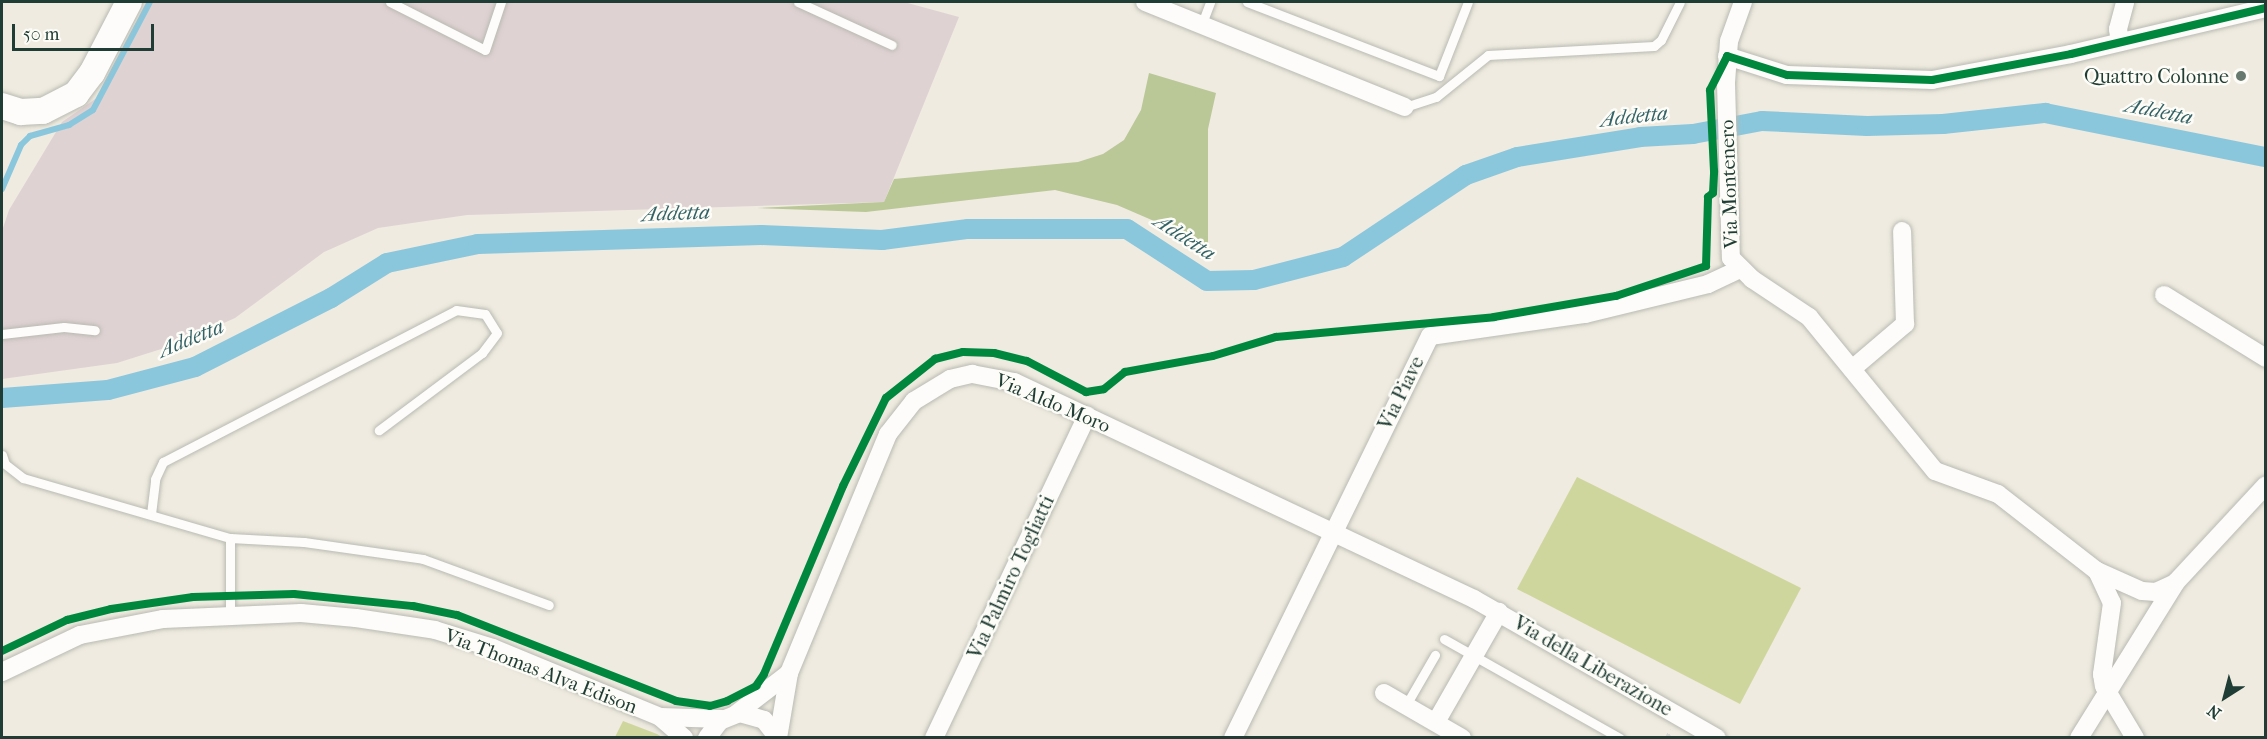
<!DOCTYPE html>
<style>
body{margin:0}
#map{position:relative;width:2267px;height:739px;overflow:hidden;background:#efebe0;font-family:"IM FELL French Canon",serif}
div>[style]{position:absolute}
.industrial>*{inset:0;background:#dfd2d3}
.green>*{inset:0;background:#cfd69d}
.forest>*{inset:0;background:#bac797}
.stream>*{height:6px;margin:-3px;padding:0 3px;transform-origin:3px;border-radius:3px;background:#8ac7dc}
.canal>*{height:20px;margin:-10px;padding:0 10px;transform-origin:10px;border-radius:10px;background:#8ac7dc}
.path>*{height:4px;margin-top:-2px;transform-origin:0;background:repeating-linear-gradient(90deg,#d6d7d3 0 4.5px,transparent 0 9px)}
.roads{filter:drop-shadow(0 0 2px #b9bab2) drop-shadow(0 0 2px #b9bab2)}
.lane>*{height:9px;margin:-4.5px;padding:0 4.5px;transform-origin:4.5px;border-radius:4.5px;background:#fdfcfa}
.street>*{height:18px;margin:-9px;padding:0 9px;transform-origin:9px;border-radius:9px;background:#fdfcfa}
.secondary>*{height:26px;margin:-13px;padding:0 13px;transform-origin:13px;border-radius:13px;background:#fdfcfa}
.cycleway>*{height:8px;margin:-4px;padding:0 4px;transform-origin:4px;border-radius:4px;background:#00873e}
.dots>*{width:16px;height:16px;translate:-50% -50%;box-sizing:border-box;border:3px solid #fdfcf7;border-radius:50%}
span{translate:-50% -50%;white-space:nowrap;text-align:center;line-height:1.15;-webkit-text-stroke:5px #fdfcf7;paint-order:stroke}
.poi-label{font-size:20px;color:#1f3d34}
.right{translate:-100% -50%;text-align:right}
.street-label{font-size:20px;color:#1f3d34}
.water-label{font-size:21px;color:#326266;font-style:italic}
.frame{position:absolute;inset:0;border:3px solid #1f3d34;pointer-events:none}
.north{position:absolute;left:2195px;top:667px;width:60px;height:60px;-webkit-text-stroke:4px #fdfcf7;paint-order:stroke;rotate:216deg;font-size:16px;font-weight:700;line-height:24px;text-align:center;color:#1f3d34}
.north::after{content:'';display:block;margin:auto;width:21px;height:27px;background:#1f3d34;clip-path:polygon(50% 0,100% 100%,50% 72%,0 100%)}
.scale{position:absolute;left:12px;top:24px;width:142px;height:27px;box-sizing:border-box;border:3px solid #1f3d34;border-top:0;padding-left:8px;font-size:18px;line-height:21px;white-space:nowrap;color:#1f3d34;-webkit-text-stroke:4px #fdfcf7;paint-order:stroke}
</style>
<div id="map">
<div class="industrial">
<i style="clip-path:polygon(146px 2px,904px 2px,959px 17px,884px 202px,467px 215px,378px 228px,324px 252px,235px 318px,177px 344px,117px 363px,2px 379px,2px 231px,9px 210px,62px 122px,101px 95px)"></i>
</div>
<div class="green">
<i style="clip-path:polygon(1577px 477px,1801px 588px,1740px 704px,1517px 589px)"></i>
<i style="clip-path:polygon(623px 721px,657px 734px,662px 737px,615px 737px)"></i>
</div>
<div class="forest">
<i style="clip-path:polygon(1149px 73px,1216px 93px,1208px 129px,1208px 257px,1161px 224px,1117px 205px,1055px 190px,866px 212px,757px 208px,884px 202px,894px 179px,1078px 162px,1103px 154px,1124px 140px,1141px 110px)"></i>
</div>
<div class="stream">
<i style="left:2px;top:189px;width:48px;rotate:-66.6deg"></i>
<i style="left:21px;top:145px;width:13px;rotate:-45deg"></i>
<i style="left:30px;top:136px;width:41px;rotate:-15.8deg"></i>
<i style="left:69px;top:125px;width:28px;rotate:-32deg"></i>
<i style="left:93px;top:110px;width:122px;rotate:-62.2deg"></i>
</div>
<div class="canal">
<i style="left:2px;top:398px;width:106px;rotate:-4.3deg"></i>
<i style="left:108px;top:390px;width:90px;rotate:-14.8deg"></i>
<i style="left:195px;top:367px;width:153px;rotate:-26.9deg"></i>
<i style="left:331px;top:298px;width:66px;rotate:-32deg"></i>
<i style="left:387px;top:263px;width:93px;rotate:-11.8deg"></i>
<i style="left:478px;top:244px;width:283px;rotate:-1.8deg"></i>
<i style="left:761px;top:235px;width:121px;rotate:2.4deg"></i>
<i style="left:882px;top:240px;width:87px;rotate:-7.3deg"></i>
<i style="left:968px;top:229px;width:159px"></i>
<i style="left:1127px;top:229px;width:95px;rotate:33deg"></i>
<i style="left:1207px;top:281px;width:47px;rotate:-1.2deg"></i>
<i style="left:1254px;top:280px;width:92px;rotate:-14.5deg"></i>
<i style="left:1343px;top:257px;width:148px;rotate:-33.7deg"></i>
<i style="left:1466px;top:175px;width:54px;rotate:-19.4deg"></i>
<i style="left:1517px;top:157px;width:125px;rotate:-9.2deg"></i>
<i style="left:1640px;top:137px;width:53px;rotate:-3.2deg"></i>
<i style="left:1693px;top:134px;width:70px;rotate:-10.7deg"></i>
<i style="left:1762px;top:121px;width:105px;rotate:2.7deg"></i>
<i style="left:1867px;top:126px;width:76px;rotate:-1.5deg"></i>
<i style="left:1943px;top:124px;width:103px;rotate:-6.2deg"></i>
<i style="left:2045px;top:113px;width:225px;rotate:11.3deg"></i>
</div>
<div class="path">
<i style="left:1667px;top:738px;width:9px;rotate:-63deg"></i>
</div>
<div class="roads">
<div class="lane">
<i style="left:390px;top:2px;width:106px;rotate:26.8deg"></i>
<i style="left:485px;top:50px;width:51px;rotate:-71.6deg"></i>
<i style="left:798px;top:2px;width:103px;rotate:24.6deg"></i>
<i style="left:1247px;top:2px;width:206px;rotate:21.1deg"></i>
<i style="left:1439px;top:76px;width:79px;rotate:-68.6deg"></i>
<i style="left:1201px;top:26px;width:26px;rotate:-69deg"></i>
<i style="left:1405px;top:107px;width:33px;rotate:-18deg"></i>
<i style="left:1436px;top:97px;width:67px;rotate:-38.9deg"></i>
<i style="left:1488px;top:55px;width:166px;rotate:-3.1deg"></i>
<i style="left:1654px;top:46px;width:9px;rotate:-41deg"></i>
<i style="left:1661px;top:40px;width:42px;rotate:-63.4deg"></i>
<i style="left:2px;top:334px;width:62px;rotate:-6.4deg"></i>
<i style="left:64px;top:327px;width:31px;rotate:6deg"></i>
<i style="left:2px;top:455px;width:9px;rotate:72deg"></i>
<i style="left:5px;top:464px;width:23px;rotate:38deg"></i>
<i style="left:23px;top:478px;width:216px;rotate:16.2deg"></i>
<i style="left:230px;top:538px;width:74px;rotate:3.1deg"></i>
<i style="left:304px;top:542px;width:120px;rotate:8.1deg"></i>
<i style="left:423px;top:559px;width:134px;rotate:20.1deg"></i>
<i style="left:151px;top:514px;width:35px;rotate:-83deg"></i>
<i style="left:155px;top:479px;width:19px;rotate:-65deg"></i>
<i style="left:163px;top:462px;width:330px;rotate:-27.4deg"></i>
<i style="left:456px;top:310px;width:29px;rotate:8deg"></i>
<i style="left:485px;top:314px;width:22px;rotate:58deg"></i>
<i style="left:497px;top:333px;width:25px;rotate:127deg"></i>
<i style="left:482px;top:353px;width:129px;rotate:143.2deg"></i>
<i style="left:230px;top:614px;width:76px;rotate:-90deg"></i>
<i style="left:1444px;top:639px;width:202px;rotate:29.4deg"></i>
<i style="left:1406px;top:705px;width:58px;rotate:-59.9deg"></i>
</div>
<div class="street">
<i style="left:1145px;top:2px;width:280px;rotate:22deg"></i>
<i style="left:1743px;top:2px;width:41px;rotate:109.7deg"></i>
<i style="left:1729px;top:41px;width:42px;rotate:94.1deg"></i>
<i style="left:1726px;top:83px;width:175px;rotate:88.4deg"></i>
<i style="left:1731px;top:258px;width:30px;rotate:45deg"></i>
<i style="left:1752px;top:279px;width:69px;rotate:33.7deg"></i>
<i style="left:1809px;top:317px;width:199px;rotate:50.7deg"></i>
<i style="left:1935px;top:471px;width:67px;rotate:20.1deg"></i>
<i style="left:1998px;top:494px;width:125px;rotate:37.9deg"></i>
<i style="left:2097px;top:571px;width:35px;rotate:65deg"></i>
<i style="left:2112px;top:603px;width:72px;rotate:98deg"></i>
<i style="left:2102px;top:674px;width:12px;rotate:81deg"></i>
<i style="left:2104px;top:686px;width:61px;rotate:59.2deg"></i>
<i style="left:2120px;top:42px;width:13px;rotate:-99deg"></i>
<i style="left:2118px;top:29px;width:28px;rotate:-75deg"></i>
<i style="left:1727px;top:56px;width:63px;rotate:17.6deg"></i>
<i style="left:1787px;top:75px;width:145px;rotate:2deg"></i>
<i style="left:1932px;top:80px;width:141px;rotate:-10.6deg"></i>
<i style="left:2071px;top:54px;width:200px;rotate:-13.3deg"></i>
<i style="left:2164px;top:295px;width:120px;rotate:31.7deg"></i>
<i style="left:1852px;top:369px;width:70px;rotate:-40.3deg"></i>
<i style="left:1905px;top:324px;width:93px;rotate:-91.8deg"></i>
<i style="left:2097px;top:571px;width:49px;rotate:24deg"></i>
<i style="left:2142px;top:591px;width:14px;rotate:4deg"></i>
<i style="left:2156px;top:592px;width:21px;rotate:-25deg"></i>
<i style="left:2px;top:672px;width:86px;rotate:-25.4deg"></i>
<i style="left:80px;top:635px;width:85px;rotate:-10.9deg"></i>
<i style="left:163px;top:619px;width:138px;rotate:-2.5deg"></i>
<i style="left:301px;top:613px;width:55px;rotate:5.2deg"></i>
<i style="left:356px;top:618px;width:80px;rotate:8.6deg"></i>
<i style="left:435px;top:630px;width:61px;rotate:17.2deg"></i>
<i style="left:493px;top:648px;width:181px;rotate:22.4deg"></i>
<i style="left:660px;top:717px;width:32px;rotate:41deg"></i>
<i style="left:1384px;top:693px;width:90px;rotate:30deg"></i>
<i style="left:736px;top:714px;width:67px;rotate:-37.7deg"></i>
<i style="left:661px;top:717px;width:61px;rotate:1.9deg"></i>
<i style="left:1436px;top:722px;width:127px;rotate:-60.2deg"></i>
<i style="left:707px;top:738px;width:21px;rotate:-53deg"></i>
<i style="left:720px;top:721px;width:22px;rotate:-22deg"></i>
<i style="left:740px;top:713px;width:25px;rotate:16deg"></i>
<i style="left:764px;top:720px;width:23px;rotate:52deg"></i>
<i style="left:778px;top:738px;width:66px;rotate:-80.4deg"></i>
<i style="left:789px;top:673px;width:259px;rotate:-67.5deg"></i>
<i style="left:888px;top:434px;width:42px;rotate:-51.8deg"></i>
<i style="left:914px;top:401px;width:42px;rotate:-31.4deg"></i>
<i style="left:950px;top:379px;width:23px;rotate:-13deg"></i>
<i style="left:972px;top:374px;width:43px;rotate:10.8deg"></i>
<i style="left:1014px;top:382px;width:509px;rotate:25.26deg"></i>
<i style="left:1474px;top:599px;width:280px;rotate:29.8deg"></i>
<i style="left:934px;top:738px;width:357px;rotate:-64.6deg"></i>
<i style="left:1233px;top:738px;width:448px;rotate:-63.9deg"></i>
<i style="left:1430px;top:336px;width:157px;rotate:-8.1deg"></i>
<i style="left:1585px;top:314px;width:127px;rotate:-13.7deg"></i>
<i style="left:1708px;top:284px;width:35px;rotate:-25deg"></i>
<i style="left:2079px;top:738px;width:184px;rotate:-58.1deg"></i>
<i style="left:2176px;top:582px;width:132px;rotate:-47.1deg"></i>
</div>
<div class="secondary">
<i style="left:2px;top:106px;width:20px;rotate:18deg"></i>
<i style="left:21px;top:112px;width:22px;rotate:-3deg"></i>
<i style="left:43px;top:111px;width:37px;rotate:-27deg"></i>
<i style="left:76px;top:94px;width:26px;rotate:-53deg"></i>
<i style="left:92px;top:73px;width:80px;rotate:-62.5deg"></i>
</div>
</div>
<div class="cycleway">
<i style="left:2px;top:651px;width:72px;rotate:-25.5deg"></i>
<i style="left:67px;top:620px;width:45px;rotate:-14deg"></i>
<i style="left:111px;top:609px;width:83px;rotate:-8.3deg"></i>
<i style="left:193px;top:597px;width:101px;rotate:-1.7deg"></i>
<i style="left:294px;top:594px;width:120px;rotate:5.8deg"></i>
<i style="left:413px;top:606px;width:45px;rotate:11.6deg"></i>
<i style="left:457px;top:615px;width:235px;rotate:21.4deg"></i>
<i style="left:676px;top:701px;width:34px;rotate:8deg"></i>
<i style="left:710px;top:706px;width:18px;rotate:-16deg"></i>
<i style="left:727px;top:701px;width:33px;rotate:-27deg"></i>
<i style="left:756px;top:686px;width:14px;rotate:-56deg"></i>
<i style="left:764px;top:674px;width:204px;rotate:-67.2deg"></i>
<i style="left:843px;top:486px;width:98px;rotate:-64deg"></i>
<i style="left:886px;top:398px;width:63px;rotate:-38.5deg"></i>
<i style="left:935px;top:359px;width:29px;rotate:-14deg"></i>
<i style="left:963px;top:352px;width:31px;rotate:2deg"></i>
<i style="left:994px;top:353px;width:34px;rotate:14deg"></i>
<i style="left:1027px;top:361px;width:67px;rotate:27.7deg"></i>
<i style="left:1086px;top:392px;width:18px;rotate:-9deg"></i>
<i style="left:1104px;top:389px;width:27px;rotate:-39deg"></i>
<i style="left:1125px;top:372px;width:89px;rotate:-10.3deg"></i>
<i style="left:1213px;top:356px;width:66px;rotate:-16.8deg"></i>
<i style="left:1276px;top:337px;width:219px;rotate:-5.2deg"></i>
<i style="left:1494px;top:317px;width:124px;rotate:-9.8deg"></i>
<i style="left:1616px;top:296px;width:95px;rotate:-18.4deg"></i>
<i style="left:1706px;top:266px;width:69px;rotate:-88.3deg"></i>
<i style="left:1708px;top:197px;width:6px;rotate:-39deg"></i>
<i style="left:1713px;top:193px;width:22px;rotate:-87deg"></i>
<i style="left:1714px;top:171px;width:81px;rotate:-92.8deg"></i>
<i style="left:1710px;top:90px;width:38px;rotate:-63deg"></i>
<i style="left:1727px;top:56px;width:63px;rotate:17.6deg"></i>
<i style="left:1787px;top:75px;width:145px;rotate:2deg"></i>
<i style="left:1932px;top:80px;width:141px;rotate:-10.6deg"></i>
<i style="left:2071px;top:54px;width:200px;rotate:-13.3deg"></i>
</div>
<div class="dots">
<i style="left:2241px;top:76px;background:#687a70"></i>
</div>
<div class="poi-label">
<span class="right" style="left:2229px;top:76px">Quattro Colonne</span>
</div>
<div class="street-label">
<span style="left:1729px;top:184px;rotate:-92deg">Via Montenero</span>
<span style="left:1401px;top:393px;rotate:-64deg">Via Piave</span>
<span style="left:1053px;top:403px;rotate:23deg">Via Aldo Moro</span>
<span style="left:1011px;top:577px;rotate:-65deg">Via Palmiro Togliatti</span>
<span style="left:1593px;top:666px;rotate:30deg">Via della Liberazione</span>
<span style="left:541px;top:671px;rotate:21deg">Via Thomas Alva Edison</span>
</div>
<div class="water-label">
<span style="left:2159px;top:111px;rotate:11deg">Addetta</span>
<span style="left:1634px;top:116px;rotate:-6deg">Addetta</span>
<span style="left:676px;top:213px;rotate:-2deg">Addetta</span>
<span style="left:1185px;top:237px;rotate:33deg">Addetta</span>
<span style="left:191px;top:338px;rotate:-22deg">Addetta</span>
</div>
<div class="frame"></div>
<div class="north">N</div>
<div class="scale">50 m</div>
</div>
